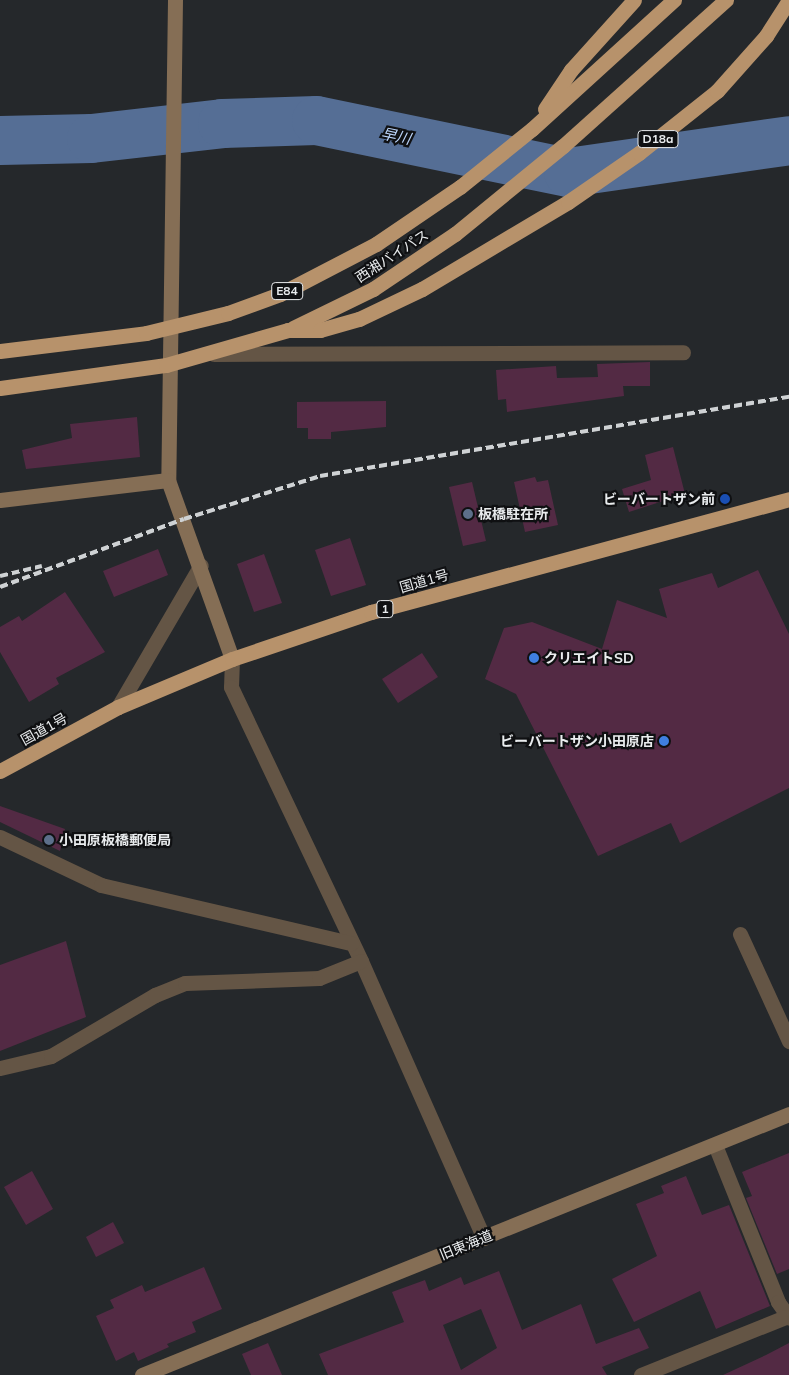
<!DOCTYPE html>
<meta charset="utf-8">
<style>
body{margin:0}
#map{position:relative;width:789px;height:1375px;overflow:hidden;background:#25282b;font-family:Mulish,"Noto Sans JP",sans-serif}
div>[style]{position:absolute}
.river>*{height:49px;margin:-24.5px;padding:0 24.5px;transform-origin:24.5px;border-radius:24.5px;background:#556e95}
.building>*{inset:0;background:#532a44}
.street>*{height:15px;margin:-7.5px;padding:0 7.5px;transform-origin:7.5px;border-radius:7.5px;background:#645545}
.secondary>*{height:15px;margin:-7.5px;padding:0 7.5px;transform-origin:7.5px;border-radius:7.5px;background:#856e55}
.highway>*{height:15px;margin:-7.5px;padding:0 7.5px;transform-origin:7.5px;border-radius:7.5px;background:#b7926b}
.rail>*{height:4px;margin-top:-2px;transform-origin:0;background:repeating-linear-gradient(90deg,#cfd2d4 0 8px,transparent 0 12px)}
.highway-bridge>*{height:15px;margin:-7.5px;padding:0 7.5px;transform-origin:7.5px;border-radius:7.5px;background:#b7926b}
.dots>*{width:14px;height:14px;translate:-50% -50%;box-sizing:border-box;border:2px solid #0f1012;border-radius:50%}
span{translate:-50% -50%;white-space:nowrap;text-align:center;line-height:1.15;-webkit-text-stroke:4.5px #0f1012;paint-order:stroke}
.shield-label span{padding:1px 4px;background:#0f1012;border:1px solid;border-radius:4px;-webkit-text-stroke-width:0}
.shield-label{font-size:12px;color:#e9ecee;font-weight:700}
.street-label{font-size:14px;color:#e9ecee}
.poi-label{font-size:14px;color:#e9ecee;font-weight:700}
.right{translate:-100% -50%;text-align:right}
.left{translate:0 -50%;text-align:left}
.water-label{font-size:15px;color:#bcd5fb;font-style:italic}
</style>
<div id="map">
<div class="river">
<i style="left:0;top:140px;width:91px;rotate:-1.3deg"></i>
<i style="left:91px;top:138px;width:132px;rotate:-6.5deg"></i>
<i style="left:222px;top:123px;width:94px;rotate:-1.8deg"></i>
<i style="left:316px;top:120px;width:257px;rotate:11.7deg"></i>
<i style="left:568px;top:172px;width:223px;rotate:-8.2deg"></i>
</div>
<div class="building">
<i style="clip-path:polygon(650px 362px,650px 386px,623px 386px,624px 396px,507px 412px,506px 399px,498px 400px,496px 370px,556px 366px,557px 378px,598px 377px,597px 364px)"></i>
<i style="clip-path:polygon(386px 401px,386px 427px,331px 432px,331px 439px,308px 439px,308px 428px,297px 428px,297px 402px)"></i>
<i style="clip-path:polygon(137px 417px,140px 457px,26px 469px,22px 450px,72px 438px,70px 424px)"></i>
<i style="clip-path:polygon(673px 447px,685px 494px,629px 512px,622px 489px,651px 480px,645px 455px)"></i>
<i style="clip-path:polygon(535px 477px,537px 482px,548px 480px,558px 525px,525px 532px,514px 482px)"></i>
<i style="clip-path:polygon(472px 482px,486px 541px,463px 546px,449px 487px)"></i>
<i style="clip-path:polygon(350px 538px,366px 585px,331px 596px,315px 550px)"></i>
<i style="clip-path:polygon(158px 549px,168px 575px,114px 597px,103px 571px)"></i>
<i style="clip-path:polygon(264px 554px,282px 603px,254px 612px,237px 564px)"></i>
<i style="clip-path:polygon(758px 570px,789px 634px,789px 788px,680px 843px,671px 823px,598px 856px,516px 694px,485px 679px,504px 628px,532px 622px,602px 649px,617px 600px,667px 618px,659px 589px,712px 573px,718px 588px)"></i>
<i style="clip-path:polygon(65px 592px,105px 652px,56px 678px,59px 684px,29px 702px,0 652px,0 627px,19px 616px,22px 621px)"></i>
<i style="clip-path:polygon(422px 653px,438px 677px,398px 703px,382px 679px)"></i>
<i style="clip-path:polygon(0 806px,65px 829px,60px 851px,0 822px)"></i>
<i style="clip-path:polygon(66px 941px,86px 1017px,0 1051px,0 965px)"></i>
<i style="clip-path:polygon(789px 1153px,789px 1269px,777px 1274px,746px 1198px,752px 1196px,742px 1172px)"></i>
<i style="clip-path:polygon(32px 1171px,53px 1209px,26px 1225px,4px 1187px)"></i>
<i style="clip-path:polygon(686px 1176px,702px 1215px,729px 1205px,770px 1306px,716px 1329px,700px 1291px,634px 1322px,612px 1279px,657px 1256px,636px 1204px,664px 1193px,661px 1186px)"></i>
<i style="clip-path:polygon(113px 1222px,124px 1243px,96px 1257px,86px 1237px)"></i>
<i style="clip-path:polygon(204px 1267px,222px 1309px,192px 1322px,196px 1332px,167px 1344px,169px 1347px,138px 1361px,134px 1352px,116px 1361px,96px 1316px,114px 1308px,110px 1300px,142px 1285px,145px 1292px)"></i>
<i style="clip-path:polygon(evenodd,499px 1271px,522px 1330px,581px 1304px,596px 1344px,639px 1328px,649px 1348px,602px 1367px,607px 1375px,328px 1375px,319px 1354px,404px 1322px,392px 1292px,425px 1280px,429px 1291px,461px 1277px,464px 1285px,499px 1271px,481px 1309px,497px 1348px,461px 1370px,443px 1325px,481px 1309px)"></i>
<i style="clip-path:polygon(268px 1343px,282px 1375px,251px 1375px,242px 1354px)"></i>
<i style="clip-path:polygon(789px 1343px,789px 1375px,723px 1375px,766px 1355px)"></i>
</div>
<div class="street">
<i style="left:214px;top:354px;width:469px;rotate:-0.2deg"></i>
<i style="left:232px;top:659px;width:28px;rotate:92deg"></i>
<i style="left:231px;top:687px;width:303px;rotate:64.6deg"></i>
<i style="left:361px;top:961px;width:303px;rotate:66.1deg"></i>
<i style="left:118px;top:707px;width:164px;rotate:-59.7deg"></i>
<i style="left:0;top:837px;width:112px;rotate:25.4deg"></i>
<i style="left:101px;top:885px;width:257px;rotate:13.1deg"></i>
<i style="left:740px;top:934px;width:118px;rotate:65.4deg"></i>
<i style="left:0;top:1068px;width:52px;rotate:-13.2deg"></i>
<i style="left:51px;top:1056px;width:121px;rotate:-30.4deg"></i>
<i style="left:155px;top:995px;width:32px;rotate:-22deg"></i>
<i style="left:185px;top:983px;width:134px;rotate:-2.1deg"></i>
<i style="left:319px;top:978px;width:45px;rotate:-22deg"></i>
<i style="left:715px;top:1145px;width:169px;rotate:68.1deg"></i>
<i style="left:778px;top:1302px;width:19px;rotate:55deg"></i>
<i style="left:641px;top:1375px;width:155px;rotate:-21.9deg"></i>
</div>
<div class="secondary">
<i style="left:175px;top:0;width:480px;rotate:90.8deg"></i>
<i style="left:168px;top:480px;width:190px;rotate:70.3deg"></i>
<i style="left:0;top:500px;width:169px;rotate:-6.8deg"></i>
<i style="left:142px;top:1375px;width:698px;rotate:-21.97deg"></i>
</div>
<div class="highway">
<i style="left:545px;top:109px;width:47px;rotate:-56.3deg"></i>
<i style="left:571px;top:70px;width:94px;rotate:-48deg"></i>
<i style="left:532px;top:129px;width:192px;rotate:-42.3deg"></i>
<i style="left:293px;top:328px;width:89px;rotate:-26deg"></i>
<i style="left:373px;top:289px;width:99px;rotate:-33.9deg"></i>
<i style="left:455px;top:234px;width:139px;rotate:-39.2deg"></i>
<i style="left:563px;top:146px;width:219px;rotate:-41.9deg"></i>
<i style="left:288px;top:330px;width:32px"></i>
<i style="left:320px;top:330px;width:41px;rotate:-15.8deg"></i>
<i style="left:359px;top:319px;width:70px;rotate:-25.5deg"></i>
<i style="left:422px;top:289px;width:170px;rotate:-30.8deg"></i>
<i style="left:568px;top:202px;width:86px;rotate:-34.6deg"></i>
<i style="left:639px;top:153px;width:100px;rotate:-38.5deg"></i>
<i style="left:717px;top:91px;width:74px;rotate:-48.3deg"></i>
<i style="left:766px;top:36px;width:43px;rotate:-57.4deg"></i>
<i style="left:0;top:771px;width:134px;rotate:-28.5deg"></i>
<i style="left:118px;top:707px;width:124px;rotate:-22.8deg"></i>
<i style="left:232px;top:659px;width:147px;rotate:-18.7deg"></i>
<i style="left:371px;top:612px;width:433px;rotate:-15.1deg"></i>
</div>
<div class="rail">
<i style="left:0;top:576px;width:43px;rotate:-13.4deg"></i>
<i style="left:0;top:587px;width:196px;rotate:-20.3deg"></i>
<i style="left:184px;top:519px;width:143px;rotate:-17.5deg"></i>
<i style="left:320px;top:476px;width:476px;rotate:-9.6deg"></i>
</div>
<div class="highway-bridge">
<i style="left:0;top:351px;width:147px;rotate:-7deg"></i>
<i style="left:146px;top:333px;width:84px;rotate:-13.7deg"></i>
<i style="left:228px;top:313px;width:55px;rotate:-20.1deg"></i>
<i style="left:280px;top:294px;width:108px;rotate:-27.5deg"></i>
<i style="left:376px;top:244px;width:102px;rotate:-34.2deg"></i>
<i style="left:460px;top:187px;width:92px;rotate:-38.9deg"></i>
<i style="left:0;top:388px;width:168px;rotate:-7.9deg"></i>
<i style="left:166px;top:365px;width:127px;rotate:-16deg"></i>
</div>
<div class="dots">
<i style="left:725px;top:499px;background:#1a4fb4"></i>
<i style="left:468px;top:514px;background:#5c6f8a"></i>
<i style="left:534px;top:658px;background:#3f7fe0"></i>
<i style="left:664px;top:741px;background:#3f7fe0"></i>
<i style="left:49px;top:840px;background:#5c6f8a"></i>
</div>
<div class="shield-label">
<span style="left:658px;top:139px">D18a</span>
<span style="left:287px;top:291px">E84</span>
<span style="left:385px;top:609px">1</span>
</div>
<div class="street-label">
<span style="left:392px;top:256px;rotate:-33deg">西湘バイパス</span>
<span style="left:424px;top:581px;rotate:-16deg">国道1号</span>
<span style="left:44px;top:729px;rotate:-29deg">国道1号</span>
<span style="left:466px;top:1245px;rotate:-22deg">旧東海道</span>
</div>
<div class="poi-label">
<span class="right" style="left:715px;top:499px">ビーバートザン前</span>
<span class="left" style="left:478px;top:514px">板橋駐在所</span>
<span class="left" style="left:544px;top:658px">クリエイトSD</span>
<span class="right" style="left:654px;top:741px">ビーバートザン小田原店</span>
<span class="left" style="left:59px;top:840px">小田原板橋郵便局</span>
</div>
<div class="water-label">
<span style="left:396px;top:136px;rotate:12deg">早川</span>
</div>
</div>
